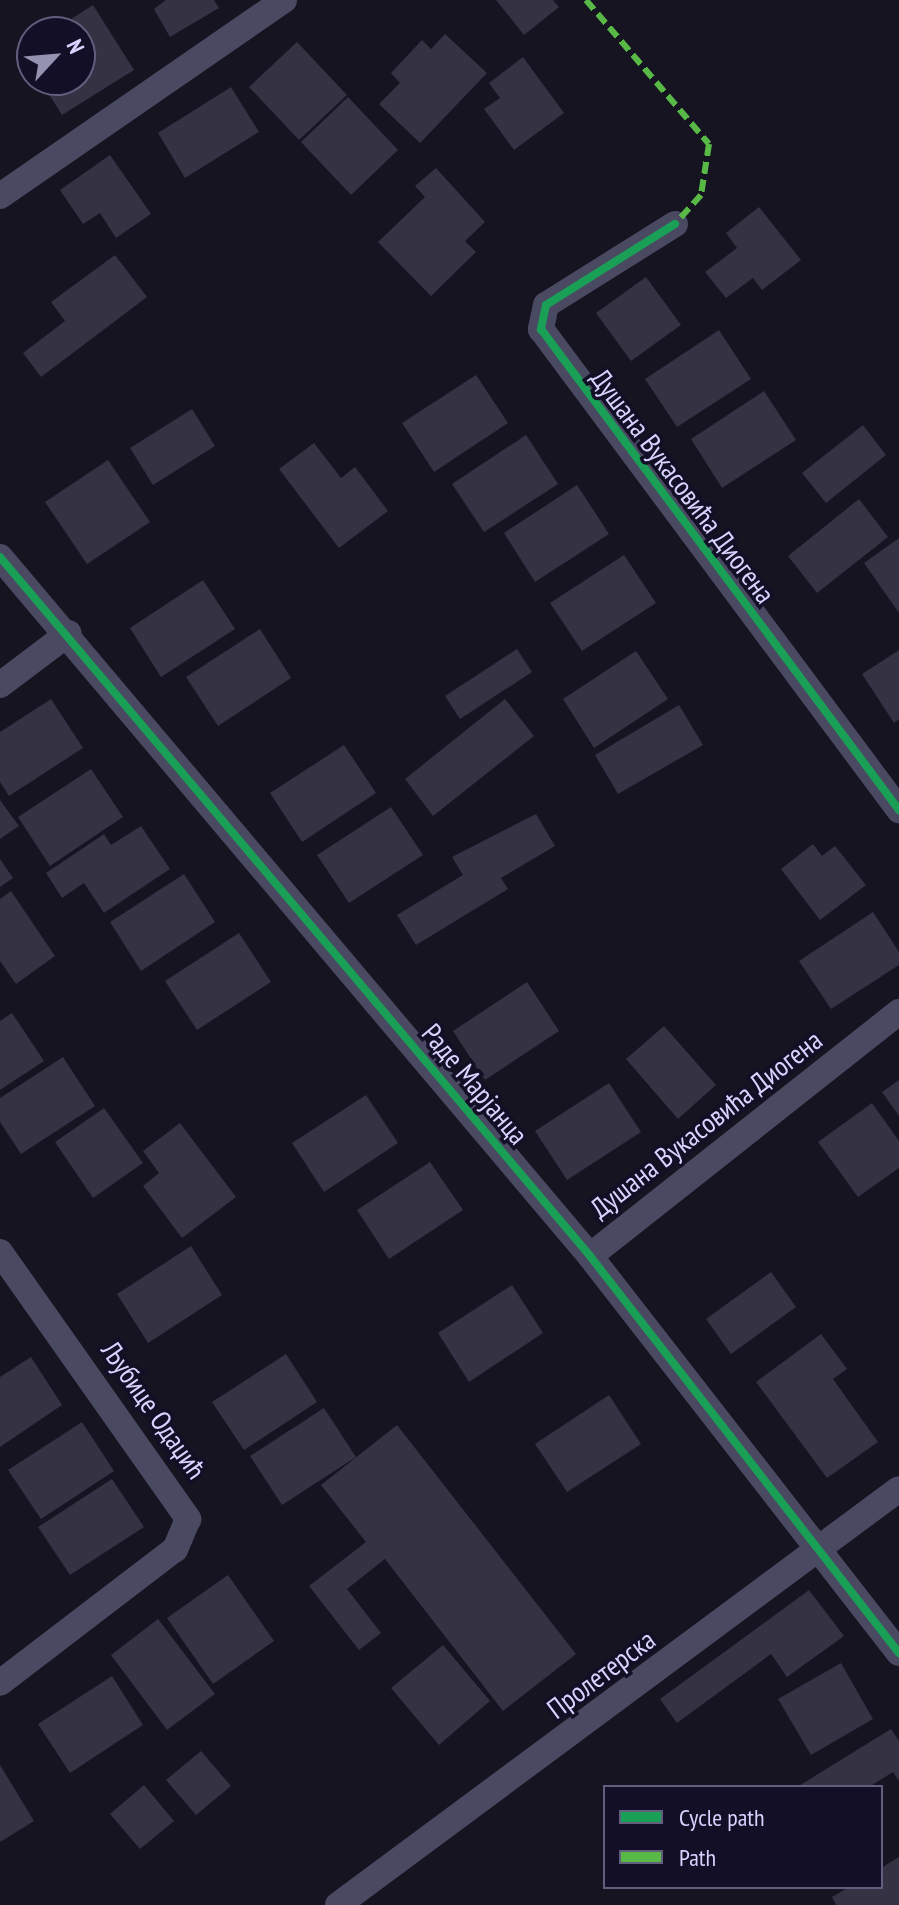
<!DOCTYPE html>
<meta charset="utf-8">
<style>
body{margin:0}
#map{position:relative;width:899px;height:1905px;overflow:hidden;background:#161421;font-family:"PT Sans Narrow",sans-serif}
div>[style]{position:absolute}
.building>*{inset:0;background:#343243}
.street>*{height:26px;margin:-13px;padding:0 13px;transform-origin:13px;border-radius:13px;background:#4a4962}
.quiet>*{height:6px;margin-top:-3px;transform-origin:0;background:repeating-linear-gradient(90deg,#58b947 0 12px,transparent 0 18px)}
.cycleway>*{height:8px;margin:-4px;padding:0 4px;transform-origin:4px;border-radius:4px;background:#1a9f57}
span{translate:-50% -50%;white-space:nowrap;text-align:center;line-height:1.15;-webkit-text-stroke:7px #130f26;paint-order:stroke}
.street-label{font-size:28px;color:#d9d4ff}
.legend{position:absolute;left:603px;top:1785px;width:280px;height:104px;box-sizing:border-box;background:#130f26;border:2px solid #625e7d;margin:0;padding:10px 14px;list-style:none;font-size:24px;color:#d9d4ff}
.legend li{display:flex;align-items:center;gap:16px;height:40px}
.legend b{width:40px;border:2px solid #625e7d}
.north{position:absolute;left:16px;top:16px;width:80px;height:80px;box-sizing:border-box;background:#130f26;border:2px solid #625e7d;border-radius:50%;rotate:64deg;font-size:22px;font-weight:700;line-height:32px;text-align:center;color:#d9d4ff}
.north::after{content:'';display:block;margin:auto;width:28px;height:36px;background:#9591b1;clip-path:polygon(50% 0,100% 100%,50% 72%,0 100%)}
</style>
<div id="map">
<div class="building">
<i style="clip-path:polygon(214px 0,219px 8px,170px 37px,154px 9px,166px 0)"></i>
<i style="clip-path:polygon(496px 0,553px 0,559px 7px,524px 35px)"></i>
<i style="clip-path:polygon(93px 5px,134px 70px,62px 115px,40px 80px,80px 80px,80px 32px,51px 32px)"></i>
<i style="clip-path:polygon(445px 34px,487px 73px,420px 143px,379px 104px,400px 83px,391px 73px,422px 40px,431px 49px)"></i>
<i style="clip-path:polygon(297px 42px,347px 95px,299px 140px,249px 87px)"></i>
<i style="clip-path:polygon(523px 57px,564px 113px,514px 150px,484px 109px,500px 98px,489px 83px)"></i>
<i style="clip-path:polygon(231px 87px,259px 132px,185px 178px,158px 133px)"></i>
<i style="clip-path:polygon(348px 97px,398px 150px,351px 195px,301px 142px)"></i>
<i style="clip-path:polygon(110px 155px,151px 214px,116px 238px,100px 213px,83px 224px,60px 190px)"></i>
<i style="clip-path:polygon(436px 168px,485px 222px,465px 241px,476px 252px,431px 296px,378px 242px,425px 197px,415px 186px)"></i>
<i style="clip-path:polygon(759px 207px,801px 260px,762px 290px,753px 278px,726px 298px,705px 272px,737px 248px,726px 233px)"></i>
<i style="clip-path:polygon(115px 255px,147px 297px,41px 377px,23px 353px,65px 321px,51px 302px)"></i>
<i style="clip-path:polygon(646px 277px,681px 325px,631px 361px,596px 313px)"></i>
<i style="clip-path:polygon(719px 330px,751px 379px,677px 427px,645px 379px)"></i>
<i style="clip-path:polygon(476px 375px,508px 423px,434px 472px,402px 423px)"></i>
<i style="clip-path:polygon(764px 391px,796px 440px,722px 488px,691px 439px)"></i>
<i style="clip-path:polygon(192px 409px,215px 446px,153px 485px,130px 448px)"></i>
<i style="clip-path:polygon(863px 425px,886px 455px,826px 503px,802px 473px)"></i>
<i style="clip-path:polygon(526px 435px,558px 484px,484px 532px,452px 484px)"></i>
<i style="clip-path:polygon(314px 443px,341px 478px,355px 467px,388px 511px,339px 548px,279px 469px)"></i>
<i style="clip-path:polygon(108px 460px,150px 522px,87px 564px,45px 502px)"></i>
<i style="clip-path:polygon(577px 485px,609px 534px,535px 582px,504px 533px)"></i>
<i style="clip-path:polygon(859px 499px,888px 537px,817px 593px,788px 556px)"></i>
<i style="clip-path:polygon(899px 538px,899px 613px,864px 563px)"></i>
<i style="clip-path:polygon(624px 555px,656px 603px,582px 651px,550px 603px)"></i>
<i style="clip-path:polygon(203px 580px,235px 629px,161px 677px,130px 628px)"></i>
<i style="clip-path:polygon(260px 629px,291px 678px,218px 726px,186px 677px)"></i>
<i style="clip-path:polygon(517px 649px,532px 672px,460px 719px,445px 696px)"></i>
<i style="clip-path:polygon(899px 650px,899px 719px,894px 723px,862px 674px)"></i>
<i style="clip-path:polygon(636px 651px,668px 699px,594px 748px,563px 699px)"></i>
<i style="clip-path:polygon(51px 699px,83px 748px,9px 796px,0 782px,0 732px)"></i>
<i style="clip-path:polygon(505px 699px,534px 736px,433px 816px,405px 779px)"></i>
<i style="clip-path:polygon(679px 705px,703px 745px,618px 794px,595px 755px)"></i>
<i style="clip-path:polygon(344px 745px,376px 793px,302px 842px,270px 793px)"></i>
<i style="clip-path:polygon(91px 769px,123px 817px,50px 866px,18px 817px)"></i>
<i style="clip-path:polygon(0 800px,19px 826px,0 839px)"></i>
<i style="clip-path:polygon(391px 807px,423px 855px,349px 903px,317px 855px)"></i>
<i style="clip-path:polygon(536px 814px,555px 846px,501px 878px,508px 889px,416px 945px,397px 915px,463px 875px,452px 857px)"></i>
<i style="clip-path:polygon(141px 826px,170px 869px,104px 913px,84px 883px,62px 898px,46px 873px,104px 834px,111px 845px)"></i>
<i style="clip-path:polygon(813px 844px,822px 856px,835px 846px,866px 885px,820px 920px,781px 869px)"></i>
<i style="clip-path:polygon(0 859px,13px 878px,0 887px)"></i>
<i style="clip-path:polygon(184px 874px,215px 922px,141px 971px,110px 922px)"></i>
<i style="clip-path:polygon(11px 891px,55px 956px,16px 984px,0 961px,0 899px)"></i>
<i style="clip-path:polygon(873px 912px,899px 952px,899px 965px,831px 1009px,799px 961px)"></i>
<i style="clip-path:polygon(239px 933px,271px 982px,197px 1030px,165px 981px)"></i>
<i style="clip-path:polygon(527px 982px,559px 1031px,485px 1080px,453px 1031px)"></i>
<i style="clip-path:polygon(12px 1013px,44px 1061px,0 1090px,0 1021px)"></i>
<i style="clip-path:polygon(664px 1026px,716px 1085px,678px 1119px,626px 1059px)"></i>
<i style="clip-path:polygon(63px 1057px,95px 1106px,21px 1154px,0 1122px,0 1098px)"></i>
<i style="clip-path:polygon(899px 1080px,899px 1116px,882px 1092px)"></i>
<i style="clip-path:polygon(609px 1083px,641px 1132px,567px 1180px,535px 1131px)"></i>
<i style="clip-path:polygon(366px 1095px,398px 1143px,324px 1192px,292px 1143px)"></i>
<i style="clip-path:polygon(872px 1103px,899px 1141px,899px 1168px,858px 1197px,818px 1142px)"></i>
<i style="clip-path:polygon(104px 1108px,143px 1163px,93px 1198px,55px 1142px)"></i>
<i style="clip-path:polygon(180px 1123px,236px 1197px,182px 1238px,143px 1186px,159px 1173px,143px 1151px)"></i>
<i style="clip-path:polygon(430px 1162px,463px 1210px,389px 1259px,357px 1210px)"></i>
<i style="clip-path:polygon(191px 1246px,222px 1295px,148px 1343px,117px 1294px)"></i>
<i style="clip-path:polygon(771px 1272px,796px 1307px,731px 1354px,706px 1319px)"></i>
<i style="clip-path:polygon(512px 1285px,543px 1333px,469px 1382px,438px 1333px)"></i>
<i style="clip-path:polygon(821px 1334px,847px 1369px,833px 1379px,878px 1442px,827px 1478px,756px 1382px)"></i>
<i style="clip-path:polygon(286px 1354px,317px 1402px,244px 1450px,212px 1402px)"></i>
<i style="clip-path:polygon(31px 1357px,62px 1405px,0 1447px,0 1377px)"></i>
<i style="clip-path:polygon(609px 1395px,641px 1444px,567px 1492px,535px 1444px)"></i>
<i style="clip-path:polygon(324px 1408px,356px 1457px,282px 1505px,250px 1456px)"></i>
<i style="clip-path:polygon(82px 1422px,114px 1471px,41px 1519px,8px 1470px)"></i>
<i style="clip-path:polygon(397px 1425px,576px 1654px,503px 1711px,385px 1559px,347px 1589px,381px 1633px,359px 1650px,309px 1586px,366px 1542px,321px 1485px)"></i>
<i style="clip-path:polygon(112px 1479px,144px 1527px,70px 1575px,38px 1527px)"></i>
<i style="clip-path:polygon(228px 1575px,274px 1641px,213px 1684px,167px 1618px)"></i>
<i style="clip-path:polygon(809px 1590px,844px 1636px,787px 1677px,771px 1654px,677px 1723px,660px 1699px)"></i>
<i style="clip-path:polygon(158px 1619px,215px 1694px,167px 1730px,111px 1655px)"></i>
<i style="clip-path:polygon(443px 1645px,490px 1701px,439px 1745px,391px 1688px)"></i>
<i style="clip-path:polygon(841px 1663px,873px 1719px,811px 1755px,778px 1699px)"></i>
<i style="clip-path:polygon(112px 1676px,143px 1725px,70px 1773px,38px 1724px)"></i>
<i style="clip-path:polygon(891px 1729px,899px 1741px,899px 1781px,893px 1772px,869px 1787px,797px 1787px)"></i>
<i style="clip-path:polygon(201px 1751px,231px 1786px,196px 1815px,166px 1780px)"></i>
<i style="clip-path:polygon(0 1765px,34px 1821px,0 1842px)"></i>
<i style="clip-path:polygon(144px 1785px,174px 1821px,140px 1849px,110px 1814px)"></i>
<i style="clip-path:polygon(899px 1857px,899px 1905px,836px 1905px,832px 1897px,849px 1887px,881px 1887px,881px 1868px)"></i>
</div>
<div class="street">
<i style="left:0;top:196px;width:345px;rotate:-34.6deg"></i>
<i style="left:675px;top:224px;width:152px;rotate:147.9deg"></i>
<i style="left:546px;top:305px;width:25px;rotate:102deg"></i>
<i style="left:541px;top:329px;width:600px;rotate:53.34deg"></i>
<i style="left:0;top:557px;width:915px;rotate:49.83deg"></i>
<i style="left:590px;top:1256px;width:503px;rotate:52.11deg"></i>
<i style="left:0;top:685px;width:86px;rotate:-37deg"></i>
<i style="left:0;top:1252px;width:327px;rotate:54.8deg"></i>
<i style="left:188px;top:1519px;width:33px;rotate:113deg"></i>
<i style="left:175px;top:1549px;width:220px;rotate:142.6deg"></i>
<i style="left:590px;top:1256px;width:394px;rotate:-38.3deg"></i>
<i style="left:338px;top:1905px;width:698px;rotate:-36.56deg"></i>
</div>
<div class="quiet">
<i style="left:586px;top:0;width:189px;rotate:49.5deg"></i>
<i style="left:709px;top:144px;width:52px;rotate:98.9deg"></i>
<i style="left:701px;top:195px;width:39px;rotate:132deg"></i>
</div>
<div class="cycleway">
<i style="left:675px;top:224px;width:152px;rotate:147.9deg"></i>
<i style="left:546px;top:305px;width:25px;rotate:102deg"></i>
<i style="left:541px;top:329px;width:600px;rotate:53.34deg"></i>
<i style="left:0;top:557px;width:915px;rotate:49.83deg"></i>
<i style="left:590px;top:1256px;width:503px;rotate:52.11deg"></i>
</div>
<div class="street-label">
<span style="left:683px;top:486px;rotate:53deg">Душана Вукасовића Диогена</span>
<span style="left:475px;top:1084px;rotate:50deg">Раде Марјанца</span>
<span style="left:706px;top:1124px;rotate:-38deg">Душана Вукасовића Диогена</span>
<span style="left:154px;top:1410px;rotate:55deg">Љубице Одаџић</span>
<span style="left:601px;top:1674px;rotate:-37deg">Пролетерска</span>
</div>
<ul class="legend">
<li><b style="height:10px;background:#1a9f57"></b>Cycle path</li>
<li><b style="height:10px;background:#58b947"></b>Path</li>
</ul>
<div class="north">N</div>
</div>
